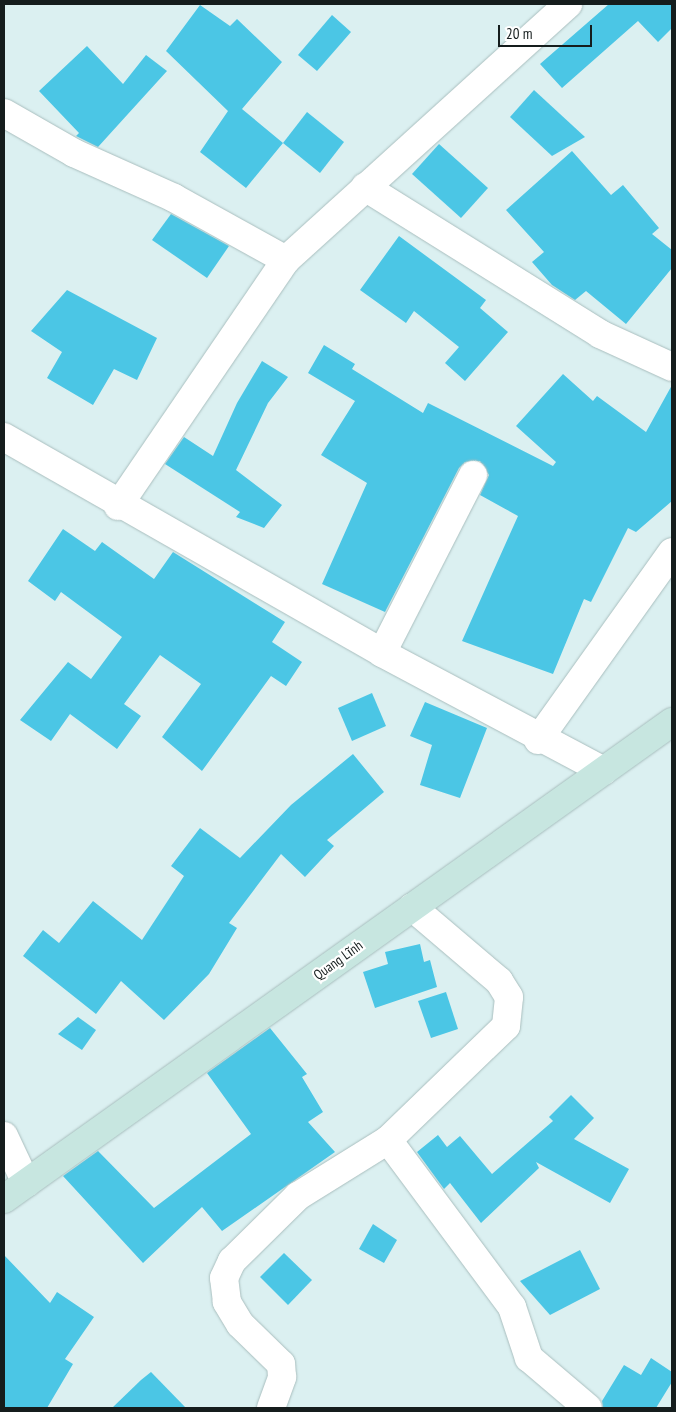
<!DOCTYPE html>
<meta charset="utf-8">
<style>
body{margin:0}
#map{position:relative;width:676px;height:1412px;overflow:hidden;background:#dbf0f1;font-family:"PT Sans Narrow",sans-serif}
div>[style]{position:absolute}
.building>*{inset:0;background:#4bc6e5}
.roads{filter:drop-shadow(0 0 1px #a9bebe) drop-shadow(0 0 1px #a9bebe)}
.street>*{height:28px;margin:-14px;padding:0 14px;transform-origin:14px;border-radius:14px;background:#fff}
.secondary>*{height:28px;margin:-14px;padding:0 14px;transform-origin:14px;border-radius:14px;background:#c7e6e0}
span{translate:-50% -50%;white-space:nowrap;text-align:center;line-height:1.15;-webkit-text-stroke:4.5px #fff;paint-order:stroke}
.street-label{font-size:14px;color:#151d1d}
.frame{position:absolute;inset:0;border:5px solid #151d1d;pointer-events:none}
.scale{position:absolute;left:498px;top:25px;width:94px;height:22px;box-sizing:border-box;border:2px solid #151d1d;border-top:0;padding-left:6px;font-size:15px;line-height:18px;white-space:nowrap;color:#151d1d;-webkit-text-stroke:4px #fff;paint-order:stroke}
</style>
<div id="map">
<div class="building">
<i style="clip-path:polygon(609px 4px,672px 4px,672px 28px,658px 42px,638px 21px,562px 88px,540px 64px)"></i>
<i style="clip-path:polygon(200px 5px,230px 26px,237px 19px,282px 62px,242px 109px,283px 143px,246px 188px,200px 152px,228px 111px,166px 51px)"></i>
<i style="clip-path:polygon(332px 15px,351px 32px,317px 71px,298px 55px)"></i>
<i style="clip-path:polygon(87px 46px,123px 84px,146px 55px,167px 71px,98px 147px,76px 136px,79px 133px,39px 91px)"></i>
<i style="clip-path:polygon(534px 90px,585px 137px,552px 156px,510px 117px)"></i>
<i style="clip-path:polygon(307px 112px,344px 142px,320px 173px,283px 143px)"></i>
<i style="clip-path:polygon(439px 144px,488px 188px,461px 218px,412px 174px)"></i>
<i style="clip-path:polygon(572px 151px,611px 195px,623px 185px,659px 228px,652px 234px,672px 250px,672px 268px,626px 324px,586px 291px,575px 300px,552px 285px,532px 262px,544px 252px,506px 210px)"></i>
<i style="clip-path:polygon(171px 214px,229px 246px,207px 278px,152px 240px)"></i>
<i style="clip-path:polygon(399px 236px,486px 300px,480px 308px,508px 332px,465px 381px,445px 363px,459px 347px,414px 311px,406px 323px,360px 290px)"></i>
<i style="clip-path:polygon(67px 290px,157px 338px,137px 380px,114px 369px,93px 405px,47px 378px,62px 352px,31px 331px)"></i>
<i style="clip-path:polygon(324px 345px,355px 364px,352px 369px,423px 413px,428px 403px,553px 466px,556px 462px,516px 426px,563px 374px,593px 401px,597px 396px,646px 432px,672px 385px,672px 501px,636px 532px,628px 528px,591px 602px,584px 599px,553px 674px,462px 641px,518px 516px,480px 495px,489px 475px,480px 461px,465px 462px,459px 468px,385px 612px,322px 584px,367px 483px,321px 455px,355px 401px,308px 373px)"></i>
<i style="clip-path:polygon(262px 361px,288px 377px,268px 403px,236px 470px,282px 505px,264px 528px,236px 517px,240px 512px,165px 464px,184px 437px,213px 456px,237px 403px)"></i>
<i style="clip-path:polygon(63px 529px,95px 551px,102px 542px,154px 579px,173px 552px,285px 622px,272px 642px,302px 662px,286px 686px,271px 676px,202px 771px,162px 737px,201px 684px,160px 655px,124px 704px,141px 716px,117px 749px,70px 714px,51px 741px,20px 720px,68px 662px,91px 679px,122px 637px,61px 592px,55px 601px,28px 581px)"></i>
<i style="clip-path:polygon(372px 693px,386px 726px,352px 741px,338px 708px)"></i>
<i style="clip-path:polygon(425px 702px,487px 728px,460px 798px,420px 785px,432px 745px,410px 736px)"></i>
<i style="clip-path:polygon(353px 754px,384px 792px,327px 840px,334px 846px,305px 877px,281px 854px,229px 923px,237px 928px,209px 974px,164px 1020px,121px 981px,96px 1014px,23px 956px,43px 930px,59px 943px,93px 901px,142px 940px,184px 876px,171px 866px,200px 828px,240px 858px,291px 805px)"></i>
<i style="clip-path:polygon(420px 944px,424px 962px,430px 960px,437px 987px,375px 1008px,363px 972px,388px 964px,385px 952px)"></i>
<i style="clip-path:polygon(446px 992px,458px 1029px,431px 1038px,418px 1001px)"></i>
<i style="clip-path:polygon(78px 1017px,96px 1030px,82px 1050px,58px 1034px)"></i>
<i style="clip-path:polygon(270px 1028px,307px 1074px,302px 1077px,323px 1112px,308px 1122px,335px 1152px,222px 1231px,202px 1207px,143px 1263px,63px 1176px,98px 1151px,154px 1208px,251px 1134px,207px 1073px)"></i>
<i style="clip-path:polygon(571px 1095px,594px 1118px,574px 1139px,629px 1169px,610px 1203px,536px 1162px,539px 1168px,481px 1223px,450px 1183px,444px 1189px,417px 1152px,438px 1135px,447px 1147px,460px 1136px,492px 1174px,553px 1121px,549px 1117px)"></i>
<i style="clip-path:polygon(373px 1224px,397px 1240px,384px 1263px,359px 1249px)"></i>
<i style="clip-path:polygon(580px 1250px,600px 1289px,550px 1315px,520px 1281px)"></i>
<i style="clip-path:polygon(284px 1253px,312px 1280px,288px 1305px,260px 1277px)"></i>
<i style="clip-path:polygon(4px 1255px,50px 1303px,57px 1292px,94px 1317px,65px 1359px,73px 1364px,47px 1408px,4px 1408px)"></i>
<i style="clip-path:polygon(651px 1358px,672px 1372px,672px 1382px,656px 1408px,603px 1408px,602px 1401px,624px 1365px,641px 1375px)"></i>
<i style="clip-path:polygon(151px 1372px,186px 1408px,112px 1408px,141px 1380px)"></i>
</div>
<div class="roads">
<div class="street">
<i style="left:4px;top:113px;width:81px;rotate:29.7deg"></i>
<i style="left:74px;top:153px;width:110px;rotate:24.2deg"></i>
<i style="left:174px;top:198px;width:128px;rotate:29deg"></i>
<i style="left:365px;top:187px;width:277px;rotate:32deg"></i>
<i style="left:600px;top:334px;width:79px;rotate:24.6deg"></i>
<i style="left:4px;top:437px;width:435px;rotate:29.7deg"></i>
<i style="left:382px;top:653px;width:251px;rotate:28deg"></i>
<i style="left:118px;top:506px;width:298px;rotate:-55.7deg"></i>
<i style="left:286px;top:260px;width:381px;rotate:-42.2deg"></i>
<i style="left:382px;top:653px;width:200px;rotate:-62.9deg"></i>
<i style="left:538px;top:740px;width:231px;rotate:-54.5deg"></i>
<i style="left:4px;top:1136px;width:52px;rotate:64.9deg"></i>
<i style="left:388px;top:1140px;width:208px;rotate:53.4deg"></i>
<i style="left:512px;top:1307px;width:54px;rotate:71.6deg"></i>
<i style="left:529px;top:1358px;width:77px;rotate:40.3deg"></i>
<i style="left:271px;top:1408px;width:33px;rotate:-70deg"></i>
<i style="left:282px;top:1377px;width:13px;rotate:-94deg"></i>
<i style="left:281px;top:1364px;width:57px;rotate:-135.7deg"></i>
<i style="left:240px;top:1324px;width:26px;rotate:-121deg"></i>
<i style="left:227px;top:1302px;width:24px;rotate:-97deg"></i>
<i style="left:224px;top:1278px;width:19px;rotate:-65deg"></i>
<i style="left:232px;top:1261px;width:93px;rotate:-44.6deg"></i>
<i style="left:298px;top:1196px;width:106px;rotate:-31.9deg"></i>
<i style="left:388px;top:1140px;width:164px;rotate:-44deg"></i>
<i style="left:506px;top:1026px;width:29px;rotate:-84deg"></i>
<i style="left:509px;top:997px;width:19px;rotate:-122deg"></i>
<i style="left:499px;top:981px;width:114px;rotate:-139.6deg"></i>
</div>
<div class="secondary">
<i style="left:4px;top:1199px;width:821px;rotate:-35.53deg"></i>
</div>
</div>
<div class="street-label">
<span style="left:338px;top:960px;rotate:-36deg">Quang Lĩnh</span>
</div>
<div class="frame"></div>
<div class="scale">20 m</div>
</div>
